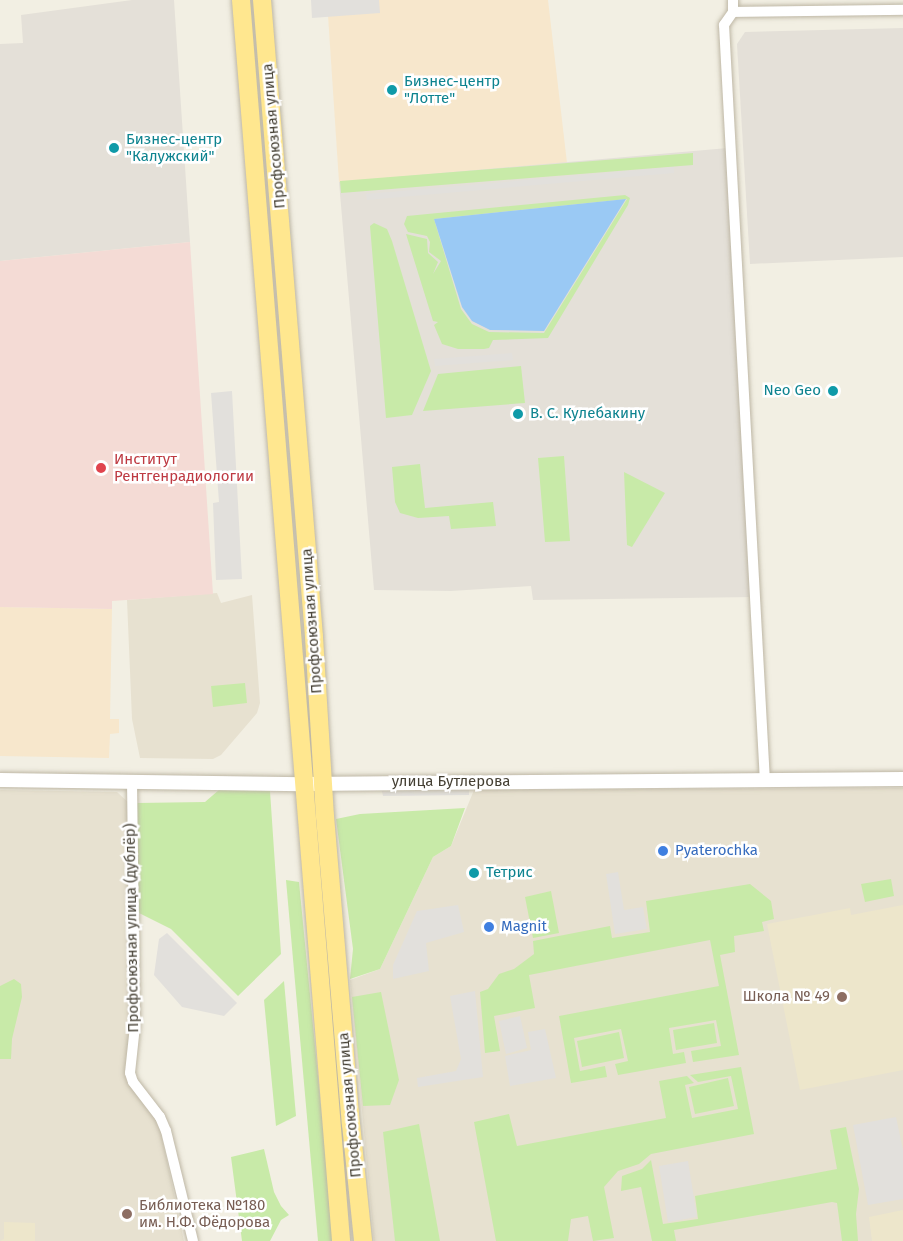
<!DOCTYPE html>
<meta charset="utf-8">
<style>
body{margin:0}
#map{position:relative;width:903px;height:1241px;overflow:hidden;background:#f2efe3;font-family:"Fira Sans",sans-serif}
div>[style]{position:absolute}
.residential>*{inset:0;background:#e7e1d0}
.commercial>*{inset:0;background:#f7e7cc}
.industrial>*{inset:0;background:#e4e0d8}
.education>*{inset:0;background:#ede6cb}
.medical>*{inset:0;background:#f4dbd5}
.green>*{inset:0;background:#c8eaa8}
.parking>*{inset:0;background:#e2e0dc}
.water>*{inset:0;background:#9ac9f4}
.roads{filter:drop-shadow(0 0 2px #beb7a5) drop-shadow(0 0 2px #beb7a5)}
.minor>*{height:10px;margin:-5px;padding:0 5px;transform-origin:5px;border-radius:5px;background:#fff}
.tertiary>*{height:14px;margin:-7px;padding:0 7px;transform-origin:7px;border-radius:7px;background:#fff}
.primary>*{height:18px;margin:-9px;padding:0 9px;transform-origin:9px;border-radius:9px;background:#ffe78f}
.dots>*{width:16px;height:16px;translate:-50% -50%;box-sizing:border-box;border:3px solid #fff;border-radius:50%}
span{translate:-50% -50%;white-space:nowrap;text-align:center;line-height:1.15;-webkit-text-stroke:5px #fff;paint-order:stroke}
.culture-label{font-size:15px;color:#0d838f}
.left{translate:0 -50%;text-align:left}
.right{translate:-100% -50%;text-align:right}
.street-label{font-size:15px;color:#443f33}
.health-label{font-size:15px;color:#be3a42}
.shop-label{font-size:15px;color:#366cbe}
.education-label{font-size:15px;color:#785e54}
</style>
<div id="map">
<div class="residential">
<i style="clip-path:polygon(217px 593px,221px 603px,252px 595px,260px 703px,257px 713px,221px 755px,213px 759px,140px 758px,132px 719px,127px 600px)"></i>
<i style="clip-path:polygon(903px 788px,903px 1241px,374px 1241px,350px 980px,380px 969px,433px 857px,451px 846px,474px 790px)"></i>
<i style="clip-path:polygon(0 790px,117px 792px,131px 805px,134px 958px,129px 1085px,155px 1118px,161px 1133px,184px 1241px,0 1241px)"></i>
</div>
<div class="commercial">
<i style="clip-path:polygon(327px 0,548px 0,567px 163px,339px 182px)"></i>
<i style="clip-path:polygon(0 607px,112px 609px,110px 719px,119px 719px,119px 733px,110px 734px,109px 758px,0 756px)"></i>
</div>
<div class="industrial">
<i style="clip-path:polygon(132px 0,174px 0,190px 242px,0 261px,0 44px,23px 43px,21px 15px)"></i>
<i style="clip-path:polygon(903px 28px,903px 257px,750px 264px,737px 44px,745px 32px)"></i>
<i style="clip-path:polygon(728px 148px,754px 597px,533px 600px,531px 586px,451px 591px,374px 590px,339px 182px)"></i>
</div>
<div class="education">
<i style="clip-path:polygon(903px 905px,903px 1070px,800px 1090px,767px 924px,850px 908px,851px 915px)"></i>
<i style="clip-path:polygon(903px 1210px,903px 1241px,872px 1241px,869px 1217px)"></i>
<i style="clip-path:polygon(4px 1222px,35px 1223px,35px 1241px,58px 1241px,0 1241px,4px 1239px)"></i>
</div>
<div class="medical">
<i style="clip-path:polygon(190px 242px,213px 594px,112px 601px,112px 609px,0 607px,0 261px)"></i>
</div>
<div class="green">
<i style="clip-path:polygon(693px 153px,693px 165px,341px 193px,340px 181px)"></i>
<i style="clip-path:polygon(evenodd,625px 195px,630px 198px,628px 205px,548px 338px,493px 340px,489px 348px,484px 349px,458px 349px,442px 344px,434px 325px,438px 322px,433px 321px,406px 234px,427px 239px,428px 253px,438px 262px,433px 274px,441px 261px,429px 252px,430px 242px,427px 236px,408px 232px,404px 224px,407px 216px,625px 195px,627px 199px,544px 333px,489px 332px,472px 324px,461px 309px,434px 219px,627px 199px)"></i>
<i style="clip-path:polygon(374px 223px,387px 229px,392px 241px,431px 371px,412px 415px,386px 418px,370px 226px)"></i>
<i style="clip-path:polygon(521px 366px,525px 403px,423px 411px,438px 374px)"></i>
<i style="clip-path:polygon(564px 456px,570px 541px,545px 542px,538px 458px)"></i>
<i style="clip-path:polygon(420px 464px,425px 508px,493px 502px,496px 526px,451px 529px,449px 516px,418px 518px,400px 513px,395px 502px,392px 467px)"></i>
<i style="clip-path:polygon(624px 472px,665px 493px,632px 547px,627px 545px)"></i>
<i style="clip-path:polygon(245px 683px,247px 703px,213px 707px,211px 686px)"></i>
<i style="clip-path:polygon(220px 789px,270px 791px,281px 954px,238px 996px,171px 929px,137px 912px,137px 803px,205px 802px)"></i>
<i style="clip-path:polygon(465px 808px,451px 846px,433px 857px,380px 969px,350px 979px,353px 949px,336px 819px,360px 814px)"></i>
<i style="clip-path:polygon(891px 879px,894px 896px,865px 902px,861px 884px)"></i>
<i style="clip-path:polygon(286px 880px,299px 882px,334px 1241px,318px 1241px)"></i>
<i style="clip-path:polygon(750px 884px,771px 901px,774px 919px,762px 922px,764px 931px,734px 936px,735px 952px,720px 955px,739px 1055px,693px 1062px,691px 1051px,721px 1046px,716px 1020px,669px 1028px,673px 1054px,684px 1052px,686px 1063px,618px 1075px,615px 1064px,628px 1061px,621px 1029px,574px 1038px,580px 1071px,605px 1066px,607px 1077px,571px 1083px,559px 1016px,719px 986px,710px 940px,529px 975px,535px 1008px,494px 1016px,500px 1051px,485px 1053px,480px 992px,488px 989px,499px 974px,514px 969px,534px 954px,533px 941px,610px 926px,612px 938px,650px 932px,646px 901px)"></i>
<i style="clip-path:polygon(551px 891px,559px 933px,533px 938px,525px 897px)"></i>
<i style="clip-path:polygon(14px 979px,21px 984px,22px 997px,12px 1039px,11px 1059px,0 1059px,0 986px)"></i>
<i style="clip-path:polygon(284px 981px,296px 1116px,276px 1126px,264px 1000px)"></i>
<i style="clip-path:polygon(381px 992px,399px 1080px,390px 1105px,363px 1106px,352px 997px)"></i>
<i style="clip-path:polygon(714px 1023px,717px 1043px,676px 1050px,673px 1030px)"></i>
<i style="clip-path:polygon(619px 1032px,624px 1058px,582px 1067px,577px 1041px)"></i>
<i style="clip-path:polygon(741px 1067px,754px 1134px,651px 1154px,639px 1164px,618px 1171px,604px 1187px,614px 1238px,593px 1241px,588px 1216px,571px 1219px,568px 1241px,496px 1241px,474px 1122px,509px 1114px,517px 1146px,666px 1118px,659px 1081px,687px 1076px,694px 1083px,685px 1085px,692px 1118px,738px 1109px,731px 1076px,698px 1082px,690px 1075px)"></i>
<i style="clip-path:polygon(728px 1078px,734px 1106px,695px 1114px,689px 1087px)"></i>
<i style="clip-path:polygon(419px 1124px,440px 1241px,395px 1241px,383px 1132px)"></i>
<i style="clip-path:polygon(846px 1127px,859px 1189px,856px 1214px,858px 1241px,842px 1241px,837px 1203px,832px 1202px,674px 1230px,676px 1241px,652px 1241px,641px 1187px,621px 1191px,622px 1176px,642px 1169px,651px 1160px,663px 1224px,698px 1219px,695px 1196px,837px 1169px,830px 1130px)"></i>
<i style="clip-path:polygon(264px 1149px,274px 1192px,281px 1206px,289px 1215px,281px 1220px,270px 1241px,242px 1241px,231px 1157px)"></i>
</div>
<div class="parking">
<i style="clip-path:polygon(311px 0,379px 0,380px 13px,312px 18px)"></i>
<i style="clip-path:polygon(674px 167px,674px 173px,367px 200px,366px 194px)"></i>
<i style="clip-path:polygon(512px 353px,513px 360px,435px 366px,434px 359px)"></i>
<i style="clip-path:polygon(232px 391px,242px 579px,216px 580px,213px 503px,219px 502px,211px 393px)"></i>
<i style="clip-path:polygon(469px 790px,469px 795px,383px 796px,382px 791px)"></i>
<i style="clip-path:polygon(618px 872px,624px 910px,643px 907px,647px 929px,615px 934px,606px 874px)"></i>
<i style="clip-path:polygon(458px 905px,464px 932px,426px 943px,429px 971px,393px 979px,393px 965px,417px 911px)"></i>
<i style="clip-path:polygon(167px 933px,237px 1003px,224px 1016px,182px 1007px,154px 975px,159px 939px)"></i>
<i style="clip-path:polygon(475px 991px,483px 1077px,418px 1087px,417px 1078px,456px 1071px,461px 1059px,450px 996px)"></i>
<i style="clip-path:polygon(520px 1016px,527px 1048px,506px 1054px,499px 1021px)"></i>
<i style="clip-path:polygon(545px 1029px,556px 1078px,510px 1086px,505px 1056px,531px 1050px,528px 1032px)"></i>
<i style="clip-path:polygon(896px 1117px,903px 1150px,903px 1199px,868px 1205px,853px 1125px)"></i>
<i style="clip-path:polygon(688px 1161px,697px 1217px,668px 1222px,659px 1166px)"></i>
</div>
<div class="water">
<i style="clip-path:polygon(626px 199px,544px 331px,490px 330px,472px 321px,462px 307px,434px 219px)"></i>
</div>
<div class="roads">
<div class="minor">
<i style="left:733px;top:0;width:12px;rotate:90deg"></i>
<i style="left:733px;top:12px;width:16px;rotate:125deg"></i>
<i style="left:724px;top:25px;width:757px;rotate:86.9deg"></i>
<i style="left:733px;top:12px;width:170px;rotate:-0.7deg"></i>
<i style="left:132px;top:780px;width:246px;rotate:89.3deg"></i>
<i style="left:135px;top:1026px;width:47px;rotate:96.1deg"></i>
<i style="left:130px;top:1073px;width:9px;rotate:72deg"></i>
<i style="left:133px;top:1082px;width:44px;rotate:52.4deg"></i>
<i style="left:160px;top:1117px;width:15px;rotate:67deg"></i>
<i style="left:166px;top:1131px;width:113px;rotate:76.2deg"></i>
</div>
<div class="tertiary">
<i style="left:0;top:780px;width:303px;rotate:0.8deg"></i>
<i style="left:303px;top:784px;width:600px;rotate:-0.48deg"></i>
</div>
<div class="primary">
<i style="left:241px;top:0;width:1245px;rotate:85.39deg"></i>
<i style="left:262px;top:0;width:639px;rotate:85.33deg"></i>
<i style="left:314px;top:637px;width:179px;rotate:86.5deg"></i>
<i style="left:325px;top:816px;width:309px;rotate:85.2deg"></i>
<i style="left:351px;top:1124px;width:118px;rotate:84.1deg"></i>
</div>
</div>
<div class="dots">
<i style="left:392px;top:90px;background:#0f9aa8"></i>
<i style="left:114px;top:148px;background:#0f9aa8"></i>
<i style="left:833px;top:391px;background:#0f9aa8"></i>
<i style="left:518px;top:414px;background:#0f9aa8"></i>
<i style="left:101px;top:468px;background:#e0444e"></i>
<i style="left:663px;top:851px;background:#3f7fe0"></i>
<i style="left:474px;top:873px;background:#0f9aa8"></i>
<i style="left:489px;top:927px;background:#3f7fe0"></i>
<i style="left:842px;top:997px;background:#8d6e63"></i>
<i style="left:127px;top:1214px;background:#8d6e63"></i>
</div>
<div class="culture-label">
<span class="left" style="left:404px;top:90px">Бизнес-центр<br>"Лотте"</span>
<span class="left" style="left:126px;top:148px">Бизнес-центр<br>"Калужский"</span>
<span class="right" style="left:821px;top:391px">Neo Geo</span>
<span class="left" style="left:530px;top:414px">В. С. Кулебакину</span>
<span class="left" style="left:486px;top:873px">Тетрис</span>
</div>
<div class="street-label">
<span style="left:274px;top:136px;rotate:-95deg">Профсоюзная улица</span>
<span style="left:312px;top:621px;rotate:-94deg">Профсоюзная улица</span>
<span style="left:451px;top:782px">улица Бутлерова</span>
<span style="left:132px;top:928px;rotate:-91deg">Профсоюзная улица (дублёр)</span>
<span style="left:350px;top:1105px;rotate:-95deg">Профсоюзная улица</span>
</div>
<div class="health-label">
<span class="left" style="left:114px;top:468px">Институт<br>Рентгенрадиологии</span>
</div>
<div class="shop-label">
<span class="left" style="left:675px;top:851px">Pyaterochka</span>
<span class="left" style="left:501px;top:927px">Magnit</span>
</div>
<div class="education-label">
<span class="right" style="left:830px;top:997px">Школа № 49</span>
<span class="left" style="left:139px;top:1214px">Библиотека №180<br>им. Н.Ф. Фёдорова</span>
</div>
</div>
